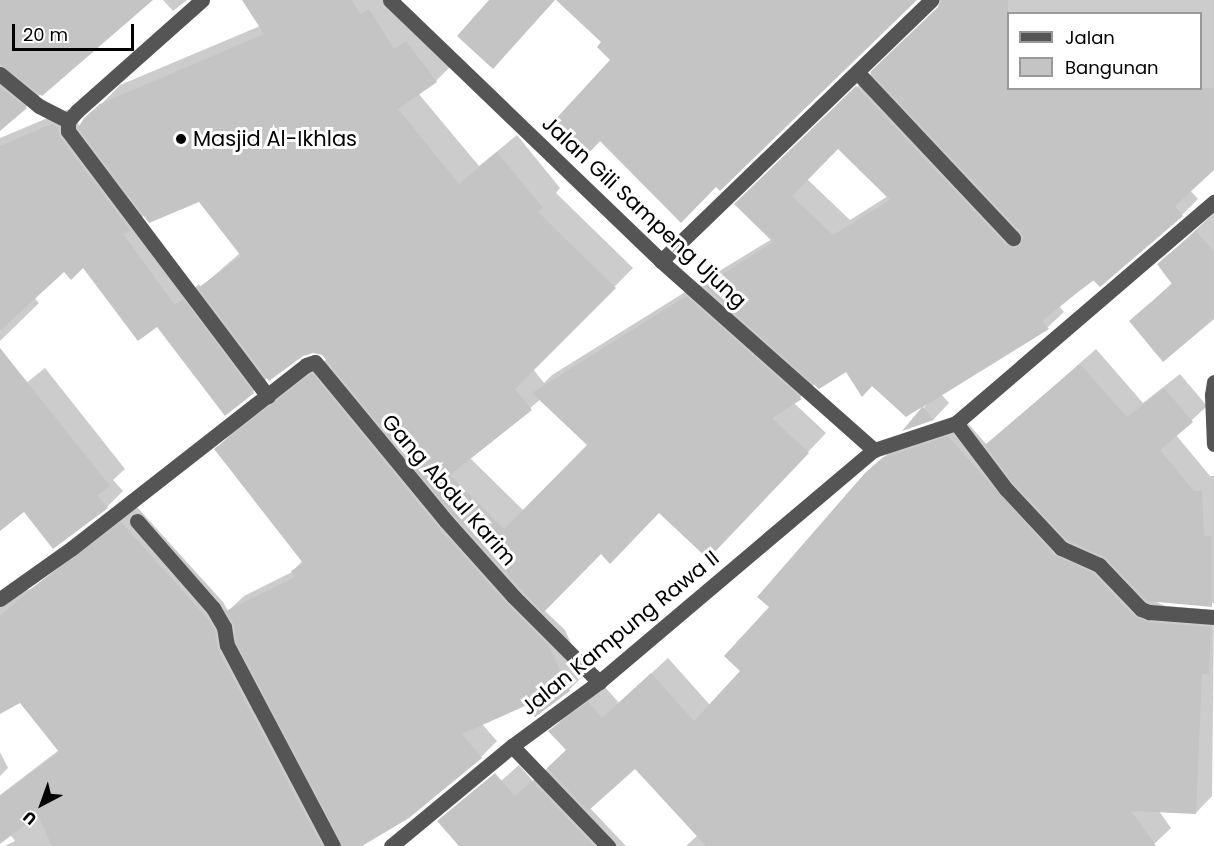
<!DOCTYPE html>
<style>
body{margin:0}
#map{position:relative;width:1214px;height:846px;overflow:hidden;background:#fff;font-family:Poppins,sans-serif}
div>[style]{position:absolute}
.shadow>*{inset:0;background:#0003}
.building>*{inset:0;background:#c4c4c4}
.minor>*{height:15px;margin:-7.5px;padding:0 7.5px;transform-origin:7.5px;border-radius:7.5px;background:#555}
.dots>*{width:16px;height:16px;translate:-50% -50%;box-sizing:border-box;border:3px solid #fff;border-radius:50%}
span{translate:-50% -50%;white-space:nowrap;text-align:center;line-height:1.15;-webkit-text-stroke:6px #fff;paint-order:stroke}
.poi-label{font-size:21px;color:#000}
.left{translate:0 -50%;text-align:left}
.street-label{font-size:21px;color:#000}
.legend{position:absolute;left:1007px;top:12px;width:195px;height:78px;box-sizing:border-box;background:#fff;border:2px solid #999;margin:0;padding:8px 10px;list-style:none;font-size:18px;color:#000}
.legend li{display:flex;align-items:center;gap:12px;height:30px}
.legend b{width:30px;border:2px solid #999}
.north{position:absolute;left:12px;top:774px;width:60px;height:60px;-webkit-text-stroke:4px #fff;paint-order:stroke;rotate:221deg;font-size:16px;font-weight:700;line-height:24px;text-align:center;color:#000}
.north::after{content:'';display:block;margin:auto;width:21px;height:27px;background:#000;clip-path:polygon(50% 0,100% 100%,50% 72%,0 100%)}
.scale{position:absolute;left:12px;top:24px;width:122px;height:27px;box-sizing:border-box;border:3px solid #000;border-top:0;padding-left:8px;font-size:18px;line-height:21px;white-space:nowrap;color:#000;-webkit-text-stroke:4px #fff;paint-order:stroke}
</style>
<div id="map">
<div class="shadow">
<i style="clip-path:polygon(0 0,151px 0,0 129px)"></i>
<i style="clip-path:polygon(163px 0,187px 0,173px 11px)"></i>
<i style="clip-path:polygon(evenodd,244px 0,394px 0,413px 32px,425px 23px,455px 62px,436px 81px,418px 93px,479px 166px,517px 135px,560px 188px,556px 193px,633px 268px,533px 369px,544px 383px,552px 375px,706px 279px,709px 282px,721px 270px,772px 239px,752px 189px,940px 7px,941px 0,1214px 0,1214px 168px,1190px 190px,1198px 199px,1182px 215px,1059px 306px,1064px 312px,1048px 327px,941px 394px,949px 403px,934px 419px,907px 427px,928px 403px,872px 385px,847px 370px,816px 383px,794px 403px,826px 433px,726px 539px,660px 511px,601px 552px,544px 610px,565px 630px,585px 674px,569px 690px,526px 704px,482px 724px,497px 741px,481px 757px,428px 801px,353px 846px,5px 846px,15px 841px,0 821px,0 795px,59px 750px,0 675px,0 605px,16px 593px,31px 589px,137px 507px,223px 602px,228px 611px,244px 596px,292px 572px,303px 560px,216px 449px,232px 433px,327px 359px,323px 354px,313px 351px,302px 355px,268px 377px,253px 392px,157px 325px,83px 266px,64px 270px,34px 297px,39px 303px,0 341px,0 138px,69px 109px,80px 126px,120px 85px,260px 26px,244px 0,1008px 14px,1200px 14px,1200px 88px,1008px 88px,1008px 14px,244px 0,838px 147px,888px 196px,850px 220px,807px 179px,838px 147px,244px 0,200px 200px,240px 253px,201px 287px,199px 284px,192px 290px,140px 220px,145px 214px,200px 200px,244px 0,541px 399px,590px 445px,524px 511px,470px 458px,541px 399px)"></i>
<i style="clip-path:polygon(1214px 213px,1214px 314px,1131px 322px,1173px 282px,1159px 264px)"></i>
<i style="clip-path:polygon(1096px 349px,1143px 403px,1180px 374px,1207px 406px,1176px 435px,1210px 476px,1214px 476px,1214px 603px,1152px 600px,1165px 606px,1214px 610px,1212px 796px,1196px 813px,1159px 811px,1171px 828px,1152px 846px,686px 846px,698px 835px,635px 767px,590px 808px,626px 846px,461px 846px,463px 814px,519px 765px,533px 781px,567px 750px,550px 731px,567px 715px,605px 687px,619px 703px,668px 658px,710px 705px,742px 670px,771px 607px,866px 474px,900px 442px,965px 420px,987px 445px)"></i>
<i style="clip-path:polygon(45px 368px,125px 469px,113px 480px,123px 491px,107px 507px,24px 510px,0 529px,0 404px)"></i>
<i style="clip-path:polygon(0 752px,8px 768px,0 776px)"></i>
</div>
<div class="building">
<i style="clip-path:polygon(0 0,153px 0,42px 96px,0 64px)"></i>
<i style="clip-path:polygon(242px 0,352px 0,360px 14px,369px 9px,394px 49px,406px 41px,437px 82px,398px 109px,459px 184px,497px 152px,543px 208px,538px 212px,616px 288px,515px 389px,532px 410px,450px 475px,504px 529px,587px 445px,532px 393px,686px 296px,802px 399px,772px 418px,809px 453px,708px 559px,659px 513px,610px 564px,601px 554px,543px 613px,453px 515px,322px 355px,313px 353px,303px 356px,269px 381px,198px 288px,241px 256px,199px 202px,149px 223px,78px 128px,84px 118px,100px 104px,264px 34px)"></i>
<i style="clip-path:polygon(489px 0,555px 0,493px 69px,457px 36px)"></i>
<i style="clip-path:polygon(556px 0,917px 0,720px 191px,716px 187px,681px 223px,600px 141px,587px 155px,552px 123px,610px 60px,597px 47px,601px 42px)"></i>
<i style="clip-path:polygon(evenodd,940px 0,1008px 0,1008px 88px,1214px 88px,1214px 170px,1175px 206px,1183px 216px,1100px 287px,1093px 280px,1042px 321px,1049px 329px,923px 407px,934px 420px,902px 431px,922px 407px,906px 417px,872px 386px,862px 397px,846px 372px,819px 389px,704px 286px,773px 242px,734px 204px,856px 86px,1006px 245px,1015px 248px,1020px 245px,1023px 236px,1020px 231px,870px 72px,938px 7px,940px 0,838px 149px,890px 200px,833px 235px,792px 196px,838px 149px)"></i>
<i style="clip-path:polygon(0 87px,27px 108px,0 131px)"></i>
<i style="clip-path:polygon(52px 124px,58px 127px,60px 137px,131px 231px,123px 234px,175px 305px,183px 299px,254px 393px,225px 416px,157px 327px,138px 341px,83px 268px,71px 280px,64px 272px,0 331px,0 146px)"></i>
<i style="clip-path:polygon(1196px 231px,1214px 252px,1214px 319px,1163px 362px,1129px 321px,1172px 284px,1157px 264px)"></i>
<i style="clip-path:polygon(0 348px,110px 486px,97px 496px,108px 508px,53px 549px,24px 512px,0 531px)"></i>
<i style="clip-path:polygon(1080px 364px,1127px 417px,1164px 388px,1193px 422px,1160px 450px,1194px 491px,1202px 491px,1204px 536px,1212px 536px,1212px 607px,1147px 601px,1106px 558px,1067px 540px,1013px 483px,985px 445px)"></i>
<i style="clip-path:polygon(312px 373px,438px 527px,506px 603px,549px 646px,570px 691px,535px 717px,525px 706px,462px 734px,482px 758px,409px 818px,362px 846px,343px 846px,236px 642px,234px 625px,226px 611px,295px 577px,291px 571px,303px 563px,214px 449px)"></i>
<i style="clip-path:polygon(948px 436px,1054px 555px,1093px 573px,1134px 616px,1148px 622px,1211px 627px,1209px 674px,1202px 674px,1196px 814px,1131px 811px,1156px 846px,706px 846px,635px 769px,588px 811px,547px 768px,566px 750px,548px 731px,588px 702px,602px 718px,651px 673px,694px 721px,740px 671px,724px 656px,769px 607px,757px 597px,865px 473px,882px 458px)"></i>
<i style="clip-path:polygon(121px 522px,207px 618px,215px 630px,218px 650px,322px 846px,52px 846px,38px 815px,0 844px,0 796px,59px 752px,20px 703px,0 714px,0 616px,28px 591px)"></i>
<i style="clip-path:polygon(495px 773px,515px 796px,532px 781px,594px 846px,459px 846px,437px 821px)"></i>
</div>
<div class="minor">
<i style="left:202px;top:0;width:167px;rotate:138.4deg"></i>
<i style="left:77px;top:111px;width:13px;rotate:132deg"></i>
<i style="left:68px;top:121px;width:10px;rotate:90deg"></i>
<i style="left:68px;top:131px;width:332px;rotate:53deg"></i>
<i style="left:390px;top:0;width:376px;rotate:43.9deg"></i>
<i style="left:661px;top:261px;width:285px;rotate:41.6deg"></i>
<i style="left:857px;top:72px;width:228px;rotate:46.8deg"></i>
<i style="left:0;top:74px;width:50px;rotate:39.4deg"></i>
<i style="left:39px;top:106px;width:33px;rotate:27deg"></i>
<i style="left:661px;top:261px;width:376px;rotate:-44deg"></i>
<i style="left:1214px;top:382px;width:13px;rotate:99deg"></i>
<i style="left:1212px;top:395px;width:49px;rotate:87.7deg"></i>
<i style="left:956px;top:423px;width:340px;rotate:-40.6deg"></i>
<i style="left:137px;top:521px;width:116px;rotate:48.9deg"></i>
<i style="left:213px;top:608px;width:22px;rotate:60deg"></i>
<i style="left:224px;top:627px;width:18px;rotate:81deg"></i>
<i style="left:227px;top:645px;width:227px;rotate:62.2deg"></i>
<i style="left:0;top:599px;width:88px;rotate:-35.3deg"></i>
<i style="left:72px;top:548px;width:297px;rotate:-38deg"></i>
<i style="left:306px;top:365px;width:9px;rotate:-18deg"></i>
<i style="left:315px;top:362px;width:206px;rotate:50.5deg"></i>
<i style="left:446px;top:521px;width:101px;rotate:48.2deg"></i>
<i style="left:513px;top:596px;width:122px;rotate:45deg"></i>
<i style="left:512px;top:746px;width:139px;rotate:46.2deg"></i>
<i style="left:391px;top:846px;width:157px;rotate:-39.6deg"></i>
<i style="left:512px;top:746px;width:108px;rotate:-36.3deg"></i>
<i style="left:599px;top:682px;width:360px;rotate:-40.2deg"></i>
<i style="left:874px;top:450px;width:86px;rotate:-18.2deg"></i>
<i style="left:956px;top:423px;width:83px;rotate:52.9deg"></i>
<i style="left:1006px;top:489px;width:81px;rotate:47deg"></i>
<i style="left:1061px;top:548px;width:42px;rotate:24.1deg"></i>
<i style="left:1099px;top:565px;width:61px;rotate:46.3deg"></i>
<i style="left:1141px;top:609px;width:9px;rotate:21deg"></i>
<i style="left:1149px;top:612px;width:65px;rotate:4.4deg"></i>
</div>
<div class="dots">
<i style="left:181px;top:139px;background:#000"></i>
</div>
<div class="poi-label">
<span class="left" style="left:193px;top:139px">Masjid Al-Ikhlas</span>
</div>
<div class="street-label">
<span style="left:644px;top:212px;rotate:43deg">Jalan Gili Sampeng Ujung</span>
<span style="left:449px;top:490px;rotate:49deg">Gang Abdul Karim</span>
<span style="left:620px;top:633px;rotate:-39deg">Jalan Kampung Rawa II</span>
</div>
<ul class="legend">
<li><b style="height:8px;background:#555"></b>Jalan</li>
<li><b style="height:16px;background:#c4c4c4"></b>Bangunan</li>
</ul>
<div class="north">U</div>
<div class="scale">20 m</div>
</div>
